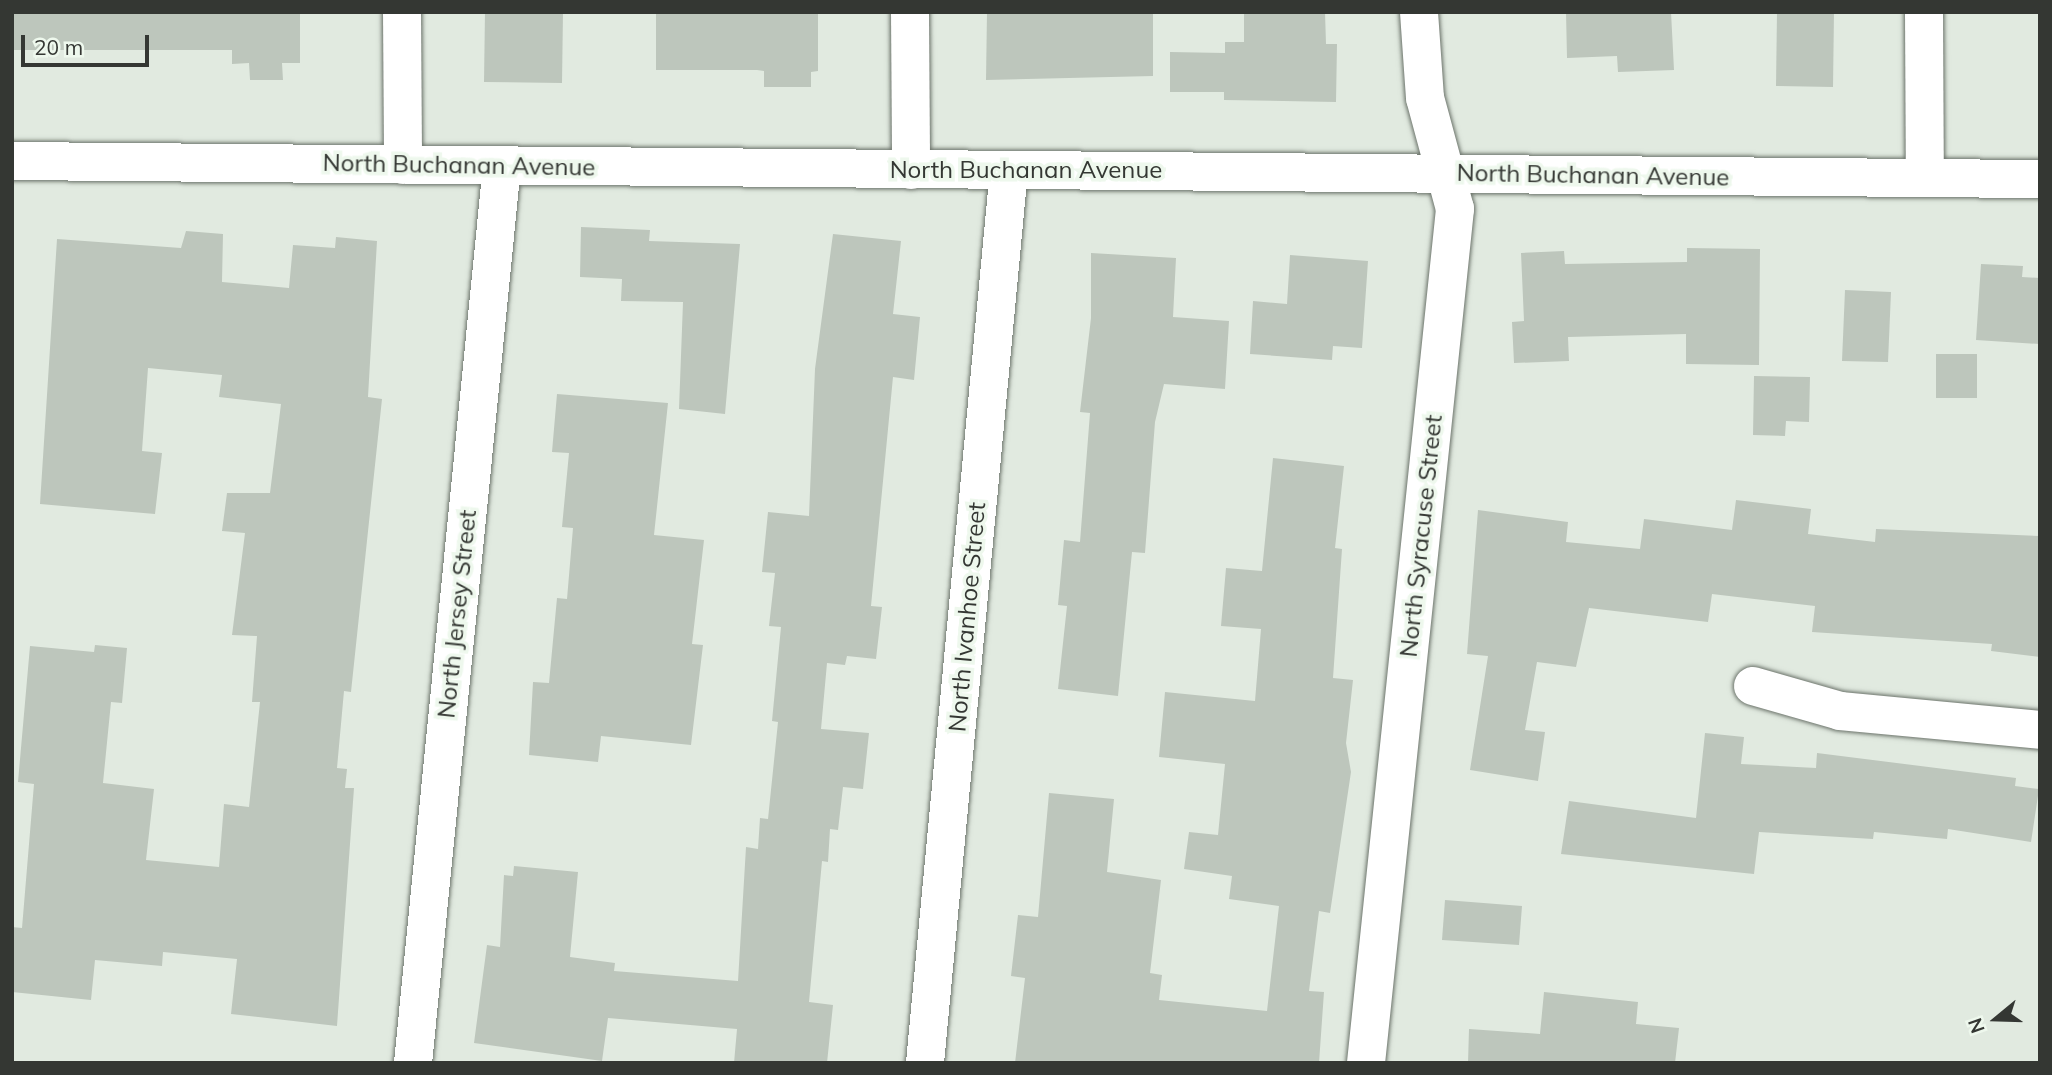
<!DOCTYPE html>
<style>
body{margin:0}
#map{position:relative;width:2052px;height:1075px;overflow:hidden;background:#e1eae0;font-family:Mulish,sans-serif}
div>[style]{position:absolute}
.building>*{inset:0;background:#bdc6bc}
.roads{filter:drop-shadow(0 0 2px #6c746b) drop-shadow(0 0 2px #6c746b)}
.street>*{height:38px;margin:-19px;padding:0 19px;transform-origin:19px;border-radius:19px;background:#fff}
span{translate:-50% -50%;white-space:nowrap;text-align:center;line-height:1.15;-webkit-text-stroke:7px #eef8ed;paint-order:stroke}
.street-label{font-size:24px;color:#343733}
.frame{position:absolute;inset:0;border:14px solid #343733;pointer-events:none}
.north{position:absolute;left:1961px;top:984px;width:70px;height:70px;-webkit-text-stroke:5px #eef8ed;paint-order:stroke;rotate:251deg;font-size:19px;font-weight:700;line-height:28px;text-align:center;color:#343733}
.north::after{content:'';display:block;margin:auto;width:24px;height:32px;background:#343733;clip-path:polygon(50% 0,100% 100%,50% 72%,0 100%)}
.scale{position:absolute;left:21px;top:35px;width:128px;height:32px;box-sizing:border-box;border:4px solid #343733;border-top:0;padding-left:9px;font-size:21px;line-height:24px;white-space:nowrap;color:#343733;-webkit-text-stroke:5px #eef8ed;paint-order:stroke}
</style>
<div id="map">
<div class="building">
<i style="clip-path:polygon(12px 12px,300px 12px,300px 63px,282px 63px,283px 80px,250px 80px,249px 63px,232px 64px,232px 50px,12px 50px)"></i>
<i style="clip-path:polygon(485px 12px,563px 12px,562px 83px,484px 82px)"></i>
<i style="clip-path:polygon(656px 12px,818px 12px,818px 71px,811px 72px,811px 87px,764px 87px,764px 71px,757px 70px,656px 70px)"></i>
<i style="clip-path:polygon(987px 12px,1153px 12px,1153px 76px,986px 80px)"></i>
<i style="clip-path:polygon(1244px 12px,1325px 12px,1326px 44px,1337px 44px,1336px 102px,1224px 100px,1224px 92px,1170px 92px,1170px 52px,1225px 53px,1225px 42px,1244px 42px)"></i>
<i style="clip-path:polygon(1566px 12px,1671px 12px,1674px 70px,1618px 72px,1617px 56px,1567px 58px)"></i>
<i style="clip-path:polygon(1777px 12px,1834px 12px,1833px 87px,1776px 86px)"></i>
<i style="clip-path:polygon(581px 227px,650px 230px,649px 241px,740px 244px,725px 414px,679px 409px,683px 302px,621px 301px,622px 279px,580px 277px)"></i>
<i style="clip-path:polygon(186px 231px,223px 234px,222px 282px,289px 288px,293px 245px,335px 248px,336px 237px,377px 241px,368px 397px,382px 399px,351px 692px,344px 691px,337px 768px,347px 769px,345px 788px,354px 788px,337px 1026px,231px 1014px,237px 959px,163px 952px,162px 966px,95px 960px,91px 1000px,12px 992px,12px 927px,22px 928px,34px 784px,18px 782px,30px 646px,94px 652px,95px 645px,127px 648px,122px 703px,111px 702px,103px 783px,154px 789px,146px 860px,219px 867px,224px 804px,249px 807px,260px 702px,252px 702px,257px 636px,232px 635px,245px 533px,222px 531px,227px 493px,270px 493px,281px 404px,219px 397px,222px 375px,148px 368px,142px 451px,162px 453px,155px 514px,40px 504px,57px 239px,181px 248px)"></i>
<i style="clip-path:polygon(833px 234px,901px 241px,893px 314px,920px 317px,914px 380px,893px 377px,871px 606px,882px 607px,876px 659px,847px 656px,845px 665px,827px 663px,821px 729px,869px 733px,863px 789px,843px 787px,838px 830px,830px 829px,828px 862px,822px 861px,809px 1002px,833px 1005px,827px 1063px,734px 1063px,737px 1029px,608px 1018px,602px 1061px,474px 1043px,487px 945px,500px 947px,504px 875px,513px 876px,514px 866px,578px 872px,570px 957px,615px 963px,614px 971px,738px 981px,746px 847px,758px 849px,760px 818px,768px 819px,778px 722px,772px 721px,781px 627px,769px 626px,775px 573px,762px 572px,768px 512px,809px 516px,815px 369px)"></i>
<i style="clip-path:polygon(1687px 248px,1760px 249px,1759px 365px,1686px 364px,1686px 334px,1568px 337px,1569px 361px,1514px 363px,1512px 322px,1524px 321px,1521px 253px,1564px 251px,1565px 264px,1687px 262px)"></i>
<i style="clip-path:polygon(1091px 253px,1176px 258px,1173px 317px,1229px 321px,1225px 389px,1164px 384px,1155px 422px,1145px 553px,1132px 552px,1118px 696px,1058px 689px,1067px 606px,1058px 605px,1064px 540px,1080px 542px,1090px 413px,1080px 412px,1091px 318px)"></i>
<i style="clip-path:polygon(1290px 255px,1368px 261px,1362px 348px,1333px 346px,1332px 360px,1250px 354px,1253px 301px,1287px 304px)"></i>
<i style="clip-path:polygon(1981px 264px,2023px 266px,2022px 277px,2040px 278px,2040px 344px,1976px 340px)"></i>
<i style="clip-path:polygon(1845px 290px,1891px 292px,1888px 362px,1842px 361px)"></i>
<i style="clip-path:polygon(1936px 354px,1977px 354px,1977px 398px,1936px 398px)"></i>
<i style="clip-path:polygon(1754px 376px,1810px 377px,1809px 422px,1786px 421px,1785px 436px,1753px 435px)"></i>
<i style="clip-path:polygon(557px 394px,668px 403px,654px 535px,704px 540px,692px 644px,703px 645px,691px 745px,601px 736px,598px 762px,529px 755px,533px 682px,549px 683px,557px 598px,567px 599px,573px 528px,562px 527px,569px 453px,552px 452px)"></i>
<i style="clip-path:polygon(1273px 458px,1344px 466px,1335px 548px,1342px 549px,1333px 678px,1353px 680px,1346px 743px,1351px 772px,1330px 913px,1319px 911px,1309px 991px,1324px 992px,1319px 1063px,1015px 1063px,1025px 978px,1011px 976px,1018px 915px,1038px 917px,1049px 793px,1114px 799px,1107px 872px,1161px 880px,1150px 973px,1162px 975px,1159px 1000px,1267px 1011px,1279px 906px,1229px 899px,1232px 876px,1184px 869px,1189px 832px,1218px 835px,1225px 764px,1159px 757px,1165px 692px,1255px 701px,1261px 629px,1221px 626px,1226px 568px,1262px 571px)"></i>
<i style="clip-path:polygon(1736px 500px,1811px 509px,1808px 534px,1875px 542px,1876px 529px,2040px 536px,2040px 657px,1991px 651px,1992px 644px,1812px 632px,1815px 606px,1712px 594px,1708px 622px,1589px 608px,1576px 667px,1537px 662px,1525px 730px,1545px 732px,1538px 781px,1470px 770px,1488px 656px,1467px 654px,1478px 510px,1568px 522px,1566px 542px,1640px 549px,1644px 519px,1732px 530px)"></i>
<i style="clip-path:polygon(1705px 733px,1744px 737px,1741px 764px,1816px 768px,1817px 753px,2016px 778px,2015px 786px,2039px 789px,2031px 842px,1948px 829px,1947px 839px,1874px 832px,1873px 839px,1759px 832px,1754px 874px,1561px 854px,1569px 801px,1696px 818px)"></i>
<i style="clip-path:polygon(1445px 900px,1522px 906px,1519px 945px,1442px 940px)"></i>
<i style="clip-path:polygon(1544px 992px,1638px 1002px,1636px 1024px,1679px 1028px,1675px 1063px,1468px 1063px,1469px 1029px,1540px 1034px)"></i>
</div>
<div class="roads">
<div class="street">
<i style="left:402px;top:12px;width:153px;rotate:89.6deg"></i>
<i style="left:910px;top:12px;width:158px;rotate:89.6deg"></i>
<i style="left:1924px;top:12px;width:166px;rotate:89.7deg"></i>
<i style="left:12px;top:161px;width:2028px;rotate:0.51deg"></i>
<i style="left:1753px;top:686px;width:91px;rotate:16deg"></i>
<i style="left:1840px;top:711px;width:201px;rotate:5.4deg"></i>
<i style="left:413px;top:1063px;width:902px;rotate:-84.34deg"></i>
<i style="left:925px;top:1063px;width:897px;rotate:-84.63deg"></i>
<i style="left:1366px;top:1063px;width:859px;rotate:-84.05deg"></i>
<i style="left:1455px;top:209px;width:115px;rotate:-105.1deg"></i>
<i style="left:1425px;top:98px;width:86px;rotate:-94deg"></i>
</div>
</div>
<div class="street-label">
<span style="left:459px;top:165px;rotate:1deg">North Buchanan Avenue</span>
<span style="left:1026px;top:170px">North Buchanan Avenue</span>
<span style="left:1593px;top:175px;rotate:1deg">North Buchanan Avenue</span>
<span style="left:1421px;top:536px;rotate:-84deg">North Syracuse Street</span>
<span style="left:457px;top:614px;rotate:-84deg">North Jersey Street</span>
<span style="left:967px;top:617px;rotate:-85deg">North Ivanhoe Street</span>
</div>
<div class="frame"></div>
<div class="north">N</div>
<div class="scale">20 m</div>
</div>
